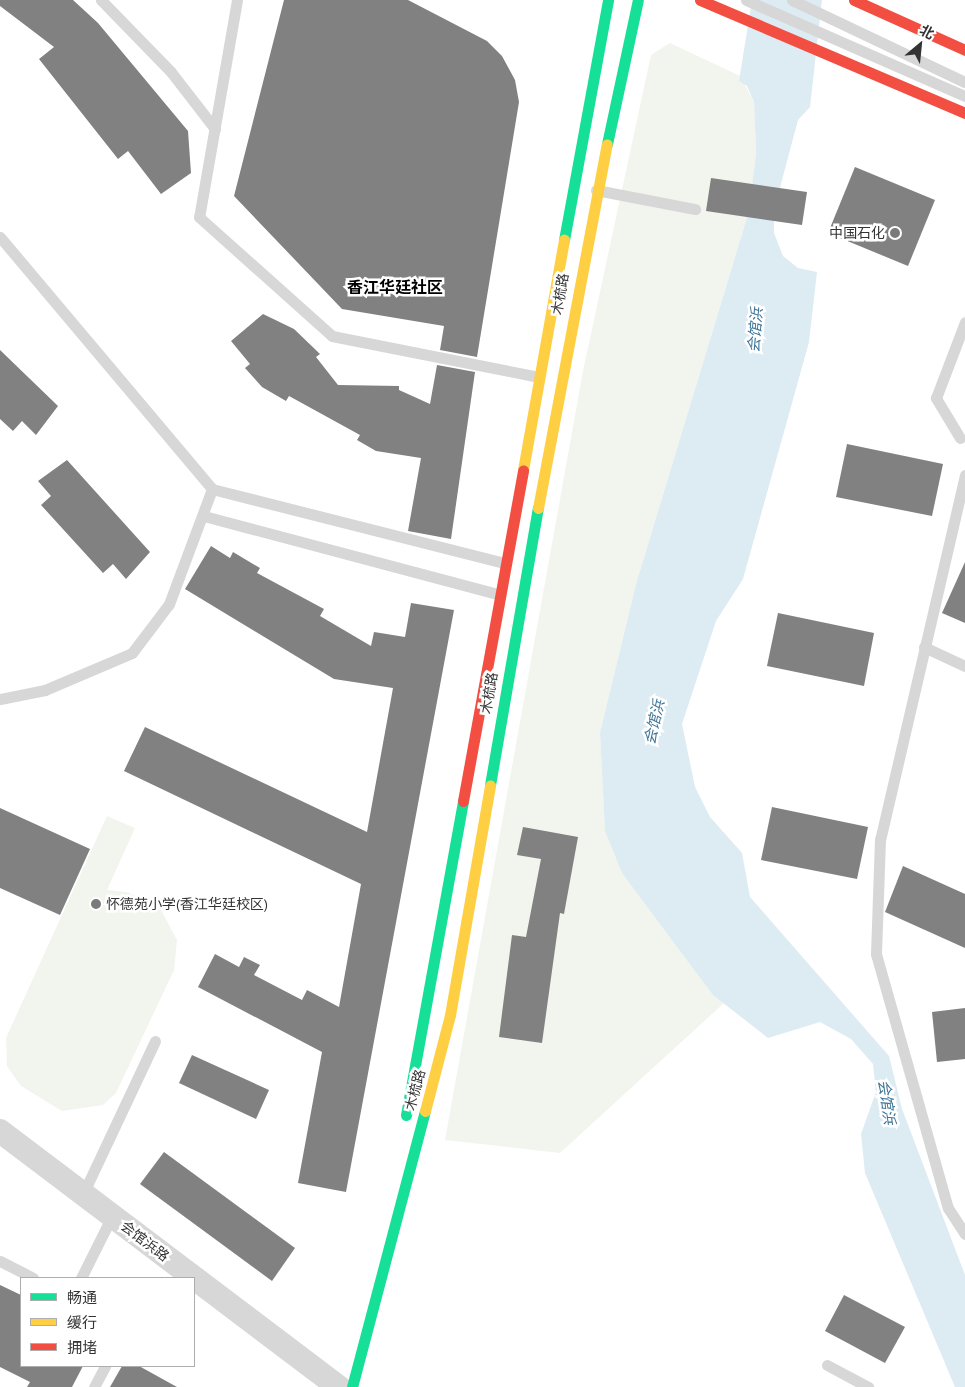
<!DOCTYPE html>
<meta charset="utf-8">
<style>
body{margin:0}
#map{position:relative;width:965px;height:1387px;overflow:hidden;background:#fff;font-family:"PT Sans","Noto Sans SC",sans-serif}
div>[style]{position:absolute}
.green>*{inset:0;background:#f1f5ed}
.water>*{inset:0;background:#ddebf3}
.building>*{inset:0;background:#818181}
.lane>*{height:11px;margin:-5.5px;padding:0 5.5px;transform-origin:5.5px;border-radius:5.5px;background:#d7d7d7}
.street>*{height:24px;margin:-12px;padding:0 12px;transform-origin:12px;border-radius:12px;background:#d7d7d7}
.fast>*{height:11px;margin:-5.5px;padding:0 5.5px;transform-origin:5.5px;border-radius:5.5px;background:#16e098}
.slow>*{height:11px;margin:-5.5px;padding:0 5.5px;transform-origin:5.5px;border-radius:5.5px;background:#ffcf43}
.jam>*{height:11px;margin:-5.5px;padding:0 5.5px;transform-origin:5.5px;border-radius:5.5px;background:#f24e42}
.dots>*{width:14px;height:14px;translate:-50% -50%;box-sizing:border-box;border:2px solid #fff;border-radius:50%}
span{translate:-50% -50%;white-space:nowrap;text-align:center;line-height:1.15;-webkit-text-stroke:5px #fff;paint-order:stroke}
.poi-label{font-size:14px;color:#333}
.right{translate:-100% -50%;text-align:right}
.left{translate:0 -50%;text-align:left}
.street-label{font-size:14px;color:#333}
.water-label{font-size:15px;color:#3f7597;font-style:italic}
.quarter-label{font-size:16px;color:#000;font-weight:700}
.legend{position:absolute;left:20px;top:1277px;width:175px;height:90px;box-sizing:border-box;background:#fff;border:1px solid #adadad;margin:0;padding:6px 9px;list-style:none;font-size:15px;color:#333}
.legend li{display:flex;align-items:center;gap:10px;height:25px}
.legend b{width:25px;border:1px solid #adadad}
.north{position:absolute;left:895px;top:20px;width:50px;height:50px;-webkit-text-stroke:4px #fff;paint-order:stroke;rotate:28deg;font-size:14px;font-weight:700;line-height:20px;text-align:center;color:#333}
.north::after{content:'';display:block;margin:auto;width:18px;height:22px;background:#333;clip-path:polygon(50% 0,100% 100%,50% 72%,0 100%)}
</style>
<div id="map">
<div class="green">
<i style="clip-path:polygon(670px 43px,740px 76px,754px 102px,756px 153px,749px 211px,636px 584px,600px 733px,605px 830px,622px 873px,724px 1003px,560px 1153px,445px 1140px,583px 371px,651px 55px)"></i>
<i style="clip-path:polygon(107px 816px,135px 828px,107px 890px,127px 892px,160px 908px,177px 940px,174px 970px,116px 1093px,103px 1105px,62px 1111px,21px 1086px,7px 1066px,6px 1038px)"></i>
</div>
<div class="water">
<i style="clip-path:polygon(752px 0,822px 0,810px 107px,798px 120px,774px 210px,774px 233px,783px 256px,798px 268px,817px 272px,809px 342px,743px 579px,716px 621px,682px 724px,695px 787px,710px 817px,742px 853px,750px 897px,889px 1056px,902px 1109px,965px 1275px,965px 1387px,955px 1387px,865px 1173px,861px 1134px,876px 1092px,873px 1064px,851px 1039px,820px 1022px,768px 1038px,713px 995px,622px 873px,605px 831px,600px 733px,636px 584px,749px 211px,756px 153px,754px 102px,747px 86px,739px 81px)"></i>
</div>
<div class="building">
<i style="clip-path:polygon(0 0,73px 0,98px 23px,188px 131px,191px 173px,161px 194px,128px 151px,118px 159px,39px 59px,54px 47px,0 6px)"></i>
<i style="clip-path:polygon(284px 0,408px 0,487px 41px,502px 56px,515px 80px,519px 102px,477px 357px,440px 350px,444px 326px,342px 309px,234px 196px)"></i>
<i style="clip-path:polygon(855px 167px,935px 200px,908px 266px,828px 233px)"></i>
<i style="clip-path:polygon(711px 178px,807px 192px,802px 225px,706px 211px)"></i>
<i style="clip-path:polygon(263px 314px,294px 329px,320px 354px,316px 357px,338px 385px,399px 386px,399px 390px,430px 404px,437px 365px,475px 372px,451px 539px,408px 531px,421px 458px,376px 451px,357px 440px,360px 435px,289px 396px,286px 401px,262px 387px,245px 368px,250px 364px,231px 341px)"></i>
<i style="clip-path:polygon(0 350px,58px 406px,36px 435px,22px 421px,13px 431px,0 419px)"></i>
<i style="clip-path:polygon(847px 444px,943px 464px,932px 516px,836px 497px)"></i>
<i style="clip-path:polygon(67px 460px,150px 552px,126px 579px,113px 564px,103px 573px,41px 505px,51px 496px,38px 481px)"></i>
<i style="clip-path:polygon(211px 546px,230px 558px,233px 552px,260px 568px,257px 573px,324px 609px,320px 616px,371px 646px,374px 632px,405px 637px,411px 603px,454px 610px,346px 1192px,298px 1183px,322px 1052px,198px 987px,215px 954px,239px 967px,244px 957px,260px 965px,254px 975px,302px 1000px,307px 990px,339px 1007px,361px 884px,124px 771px,145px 727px,367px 832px,393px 688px,334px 679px,185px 589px)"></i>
<i style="clip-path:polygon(965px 562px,965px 623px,942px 613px)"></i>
<i style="clip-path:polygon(778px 613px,874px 633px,864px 686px,767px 666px)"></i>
<i style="clip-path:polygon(772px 807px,868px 827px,857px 879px,761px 860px)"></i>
<i style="clip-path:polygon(0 808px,90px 849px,60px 915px,0 888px)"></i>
<i style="clip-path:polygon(523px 827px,578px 837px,564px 914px,560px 913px,542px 1043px,499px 1037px,512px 935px,526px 937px,541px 859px,517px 855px)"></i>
<i style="clip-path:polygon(903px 866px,965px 894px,965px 948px,885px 912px)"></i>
<i style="clip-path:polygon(965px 1008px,965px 1059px,937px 1062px,932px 1012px)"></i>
<i style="clip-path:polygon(192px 1055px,269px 1090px,256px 1119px,179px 1083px)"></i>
<i style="clip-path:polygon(164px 1152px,295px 1248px,272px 1281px,140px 1184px)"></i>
<i style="clip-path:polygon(0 1285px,21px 1295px,21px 1366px,83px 1366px,72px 1387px,27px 1387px,30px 1382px,0 1367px)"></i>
<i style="clip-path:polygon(844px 1295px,905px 1327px,885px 1363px,825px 1331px)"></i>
<i style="clip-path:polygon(122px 1366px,139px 1366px,177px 1387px,110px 1387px)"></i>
</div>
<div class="lane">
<i style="left:101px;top:0;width:100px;rotate:45.8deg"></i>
<i style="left:171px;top:72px;width:72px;rotate:52.3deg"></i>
<i style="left:237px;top:0;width:220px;rotate:99.9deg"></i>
<i style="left:199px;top:217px;width:178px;rotate:41.8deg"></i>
<i style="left:332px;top:336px;width:211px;rotate:11.2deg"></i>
<i style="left:746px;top:0;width:239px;rotate:23.7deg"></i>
<i style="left:792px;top:0;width:191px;rotate:25.4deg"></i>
<i style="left:596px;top:190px;width:101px;rotate:10.9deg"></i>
<i style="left:0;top:237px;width:329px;rotate:49.9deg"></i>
<i style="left:212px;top:489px;width:123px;rotate:110.5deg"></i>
<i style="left:169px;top:604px;width:61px;rotate:127.1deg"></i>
<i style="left:132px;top:653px;width:95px;rotate:157deg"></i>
<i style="left:45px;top:690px;width:46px;rotate:168.7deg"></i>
<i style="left:960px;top:438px;width:47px;rotate:-121deg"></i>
<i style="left:936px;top:398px;width:81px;rotate:-69.1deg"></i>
<i style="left:965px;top:475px;width:374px;rotate:103.1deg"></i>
<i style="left:880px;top:839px;width:115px;rotate:92deg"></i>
<i style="left:876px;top:954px;width:264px;rotate:74.2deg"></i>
<i style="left:948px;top:1208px;width:31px;rotate:57deg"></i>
<i style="left:212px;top:489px;width:302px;rotate:14.2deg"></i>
<i style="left:204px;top:516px;width:306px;rotate:14.9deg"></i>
<i style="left:924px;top:647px;width:45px;rotate:24.9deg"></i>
<i style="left:83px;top:1194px;width:169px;rotate:-64.8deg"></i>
<i style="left:0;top:1261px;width:37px;rotate:27deg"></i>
<i style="left:81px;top:1278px;width:69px;rotate:-63.4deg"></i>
<i style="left:827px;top:1365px;width:47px;rotate:28.2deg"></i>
<i style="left:94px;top:1387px;width:24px;rotate:-62deg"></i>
</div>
<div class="street">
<i style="left:0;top:1131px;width:425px;rotate:37.1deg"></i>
</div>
<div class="fast">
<i style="left:607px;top:144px;width:147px;rotate:-77.9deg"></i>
<i style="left:564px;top:240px;width:244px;rotate:-79.6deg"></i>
<i style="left:490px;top:785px;width:281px;rotate:-80.2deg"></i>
<i style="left:406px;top:1115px;width:319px;rotate:-79.7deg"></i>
<i style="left:352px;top:1387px;width:285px;rotate:-75.2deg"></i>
</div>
<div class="slow">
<i style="left:523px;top:470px;width:234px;rotate:-79.9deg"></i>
<i style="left:538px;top:508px;width:370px;rotate:-79.3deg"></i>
<i style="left:425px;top:1111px;width:99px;rotate:-75.4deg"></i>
<i style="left:450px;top:1015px;width:233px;rotate:-80.1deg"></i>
</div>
<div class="jam">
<i style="left:700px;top:0;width:288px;rotate:23.1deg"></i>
<i style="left:854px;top:0;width:122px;rotate:24.2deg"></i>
<i style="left:463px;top:801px;width:336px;rotate:-79.7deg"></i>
</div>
<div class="dots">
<i style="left:895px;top:233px;background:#7a7a7a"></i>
<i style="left:96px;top:904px;background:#7a7a7a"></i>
</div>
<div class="poi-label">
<span class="right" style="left:885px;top:233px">中国石化</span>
<span class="left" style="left:106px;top:904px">怀德苑小学(香江华廷校区)</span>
</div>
<div class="street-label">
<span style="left:560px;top:294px;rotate:-80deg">木梳路</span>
<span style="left:489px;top:693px;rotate:-80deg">木梳路</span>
<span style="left:415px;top:1090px;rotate:-75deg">木梳路</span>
<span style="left:145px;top:1241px;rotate:37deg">会馆浜路</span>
</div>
<div class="water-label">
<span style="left:755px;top:330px;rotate:-85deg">会馆浜</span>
<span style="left:654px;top:722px;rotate:-77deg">会馆浜</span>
<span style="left:887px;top:1102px;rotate:82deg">会馆浜</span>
</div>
<div class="quarter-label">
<span style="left:395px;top:287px">香江华廷社区</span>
</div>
<ul class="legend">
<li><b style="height:6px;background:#16e098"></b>畅通</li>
<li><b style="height:6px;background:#ffcf43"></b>缓行</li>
<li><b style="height:6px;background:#f24e42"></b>拥堵</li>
</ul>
<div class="north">北</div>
</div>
